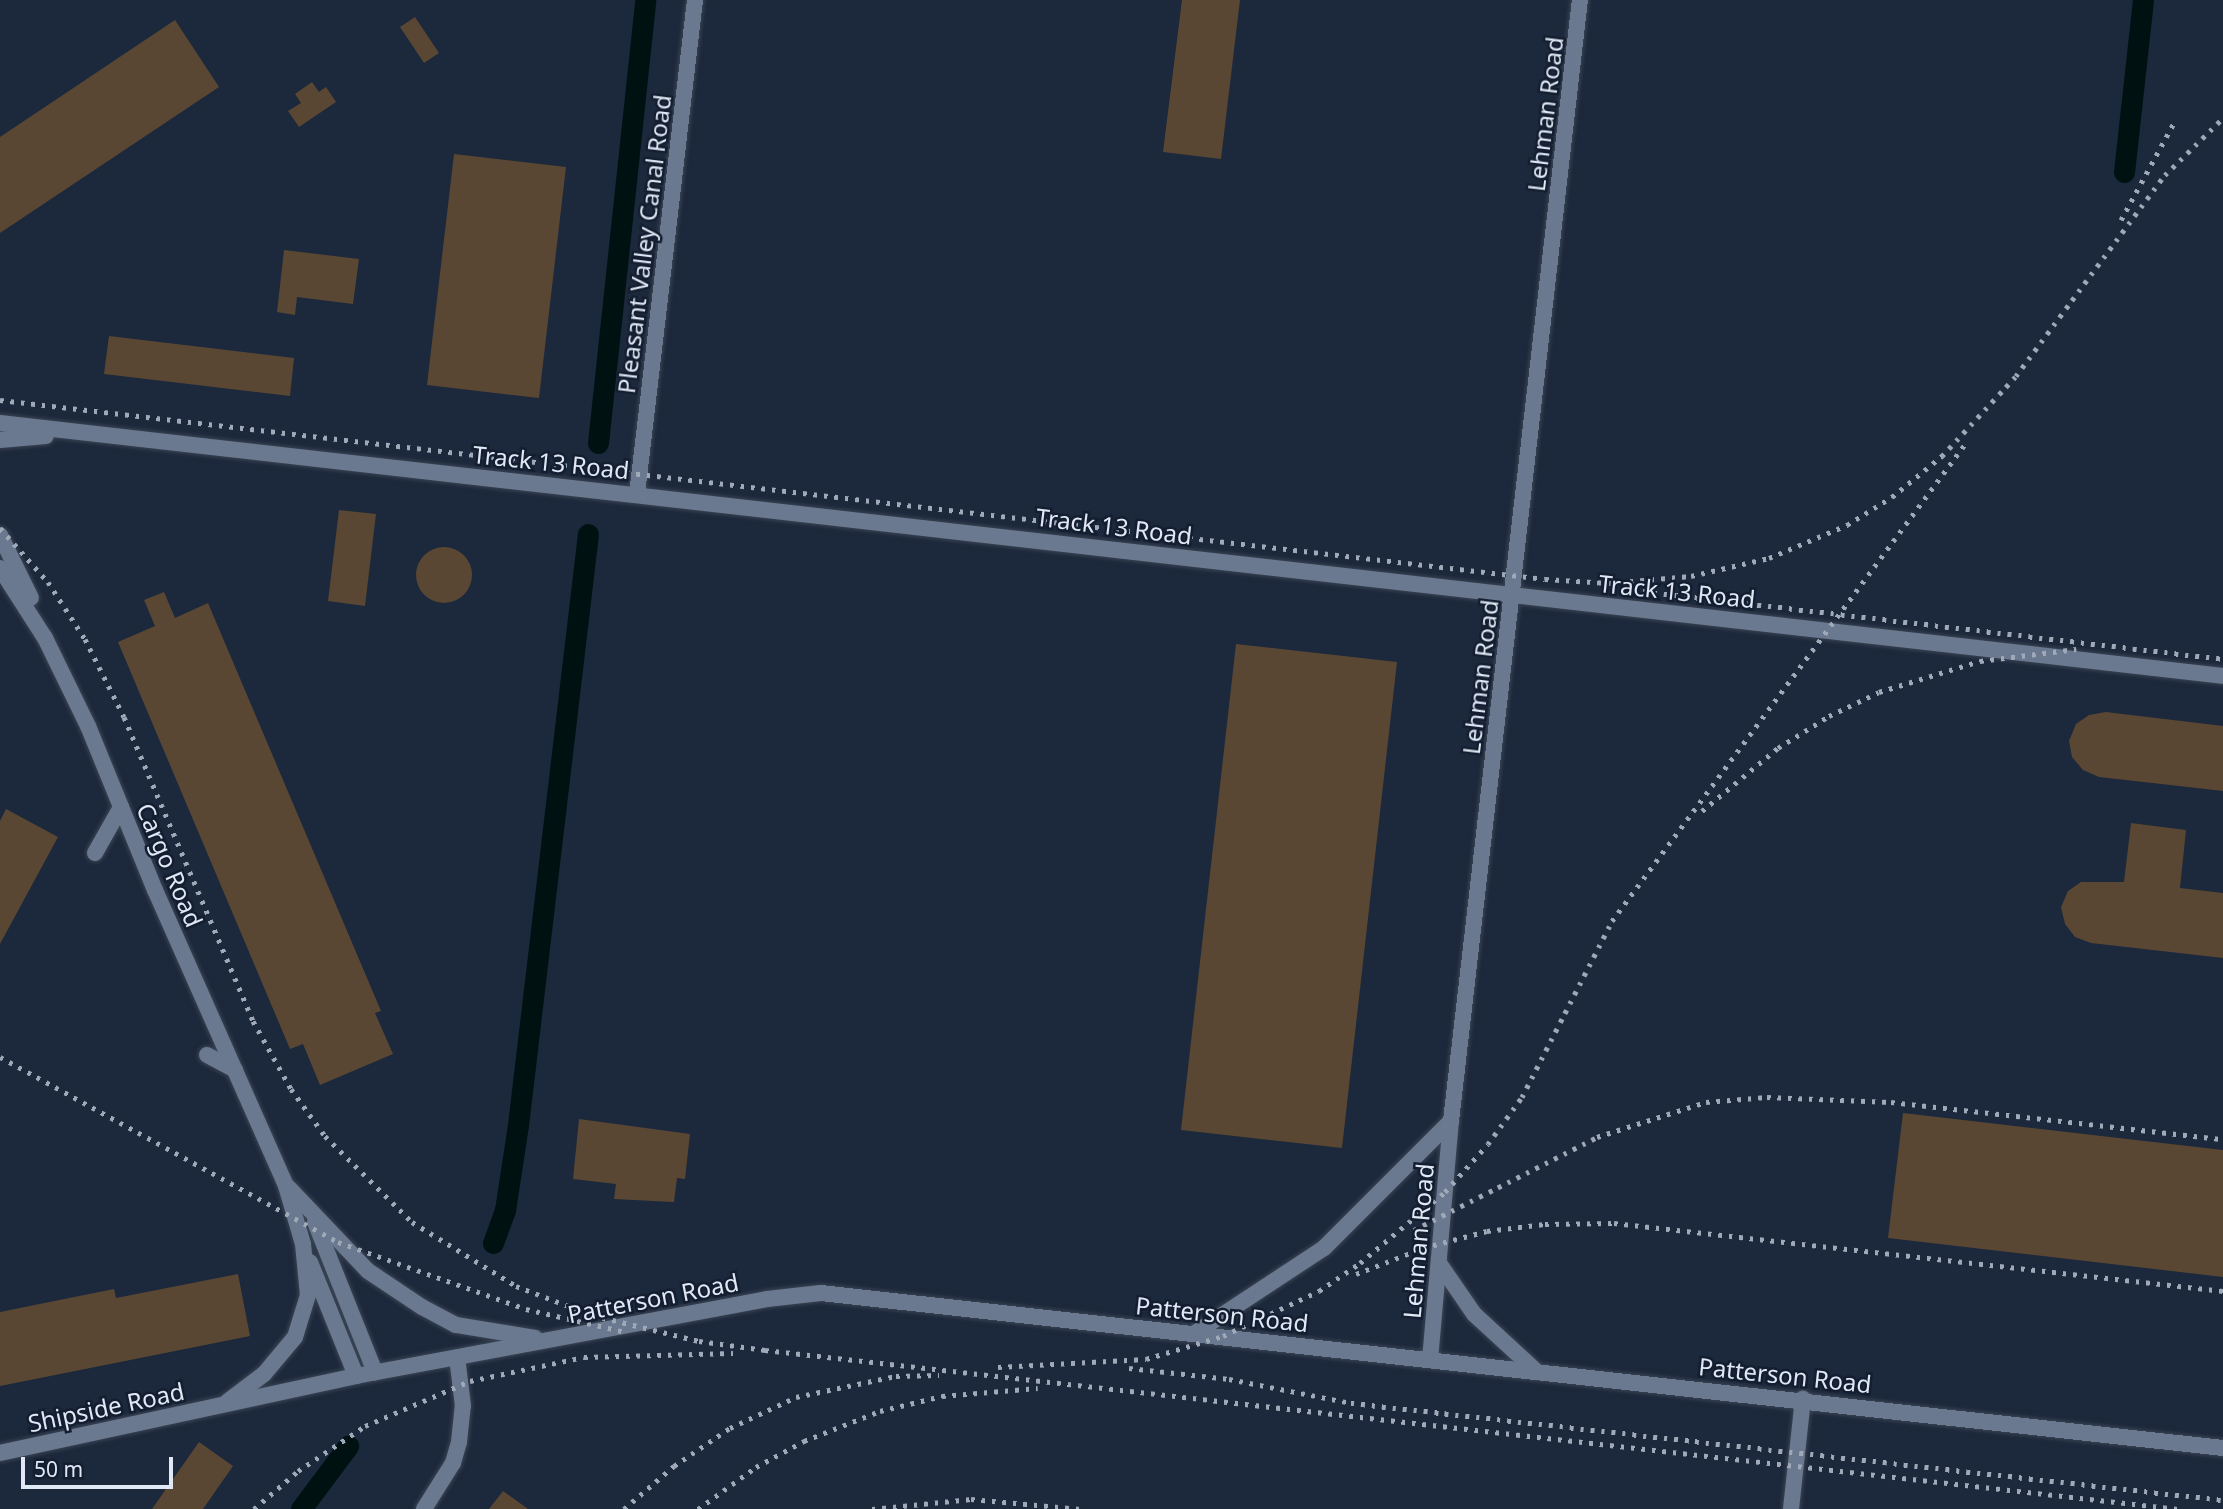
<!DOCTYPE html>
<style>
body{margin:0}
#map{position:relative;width:2223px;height:1509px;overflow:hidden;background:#1c283b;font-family:"Noto Sans",sans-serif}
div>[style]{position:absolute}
.canal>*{height:21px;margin:-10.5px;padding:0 10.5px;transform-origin:10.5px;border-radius:10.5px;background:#001112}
.building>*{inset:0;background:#594733}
.round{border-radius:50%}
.roads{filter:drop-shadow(0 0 2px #3a4454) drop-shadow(0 0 2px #3a4454)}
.minor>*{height:16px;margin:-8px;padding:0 8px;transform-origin:8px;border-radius:8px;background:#6b7990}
.rail>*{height:5px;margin-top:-2.5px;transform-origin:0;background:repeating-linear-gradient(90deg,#a0a9b8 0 3.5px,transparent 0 10.5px)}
span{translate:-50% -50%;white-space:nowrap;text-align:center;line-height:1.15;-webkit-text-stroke:5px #131e30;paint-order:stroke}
.street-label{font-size:24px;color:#e0e8f5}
.scale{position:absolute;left:21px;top:1457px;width:152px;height:32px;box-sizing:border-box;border:4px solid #e0e8f5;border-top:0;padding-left:9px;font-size:21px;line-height:24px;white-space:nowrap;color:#e0e8f5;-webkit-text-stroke:5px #131e30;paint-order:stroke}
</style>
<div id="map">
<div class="canal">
<i style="left:2124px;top:172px;width:173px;rotate:-83.7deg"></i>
<i style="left:598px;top:443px;width:445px;rotate:-83.9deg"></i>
<i style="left:493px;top:1243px;width:35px;rotate:-70deg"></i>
<i style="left:505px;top:1210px;width:86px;rotate:-81.3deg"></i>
<i style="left:518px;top:1125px;width:595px;rotate:-83.25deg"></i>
<i style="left:301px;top:1509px;width:79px;rotate:-53.3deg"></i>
</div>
<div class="building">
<i style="clip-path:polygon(1182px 0,1240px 0,1221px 159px,1163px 152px)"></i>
<i style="clip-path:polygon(415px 17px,439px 53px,424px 63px,400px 27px)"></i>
<i style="clip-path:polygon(175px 20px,219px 87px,0 233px,0 137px)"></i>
<i style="clip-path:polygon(312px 82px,319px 92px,326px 87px,336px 102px,299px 127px,288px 111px,301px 103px,295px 94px)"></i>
<i style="clip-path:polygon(454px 154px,566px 167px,539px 398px,427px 385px)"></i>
<i style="clip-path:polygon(284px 250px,359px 259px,353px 304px,297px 297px,295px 315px,277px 312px)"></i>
<i style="clip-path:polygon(109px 336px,294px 358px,290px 396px,104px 374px)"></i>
<i style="clip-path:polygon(339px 510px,376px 514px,365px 606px,328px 601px)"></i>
<i class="round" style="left:416px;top:547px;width:56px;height:56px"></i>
<i style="clip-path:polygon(164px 592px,175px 618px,208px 603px,381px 1011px,375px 1013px,393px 1054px,320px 1085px,303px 1044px,290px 1049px,118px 642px,155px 626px,144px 600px)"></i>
<i style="clip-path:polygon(1236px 644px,1397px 662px,1342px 1148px,1181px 1130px)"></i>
<i style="clip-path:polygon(2106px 712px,2223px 726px,2223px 791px,2099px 777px,2083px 770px,2072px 757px,2069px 741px,2076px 724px,2089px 715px)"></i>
<i style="clip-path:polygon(6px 809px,58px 837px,0 944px,0 821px)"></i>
<i style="clip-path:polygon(2131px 823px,2186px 830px,2180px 888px,2223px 893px,2223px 958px,2091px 943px,2075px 937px,2065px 924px,2061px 907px,2068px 891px,2081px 882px,2124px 882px)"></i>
<i style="clip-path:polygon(1903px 1113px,2223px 1150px,2223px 1277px,1888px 1238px)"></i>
<i style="clip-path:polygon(579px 1119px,690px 1134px,685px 1179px,677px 1178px,674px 1202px,614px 1199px,616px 1184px,573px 1179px)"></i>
<i style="clip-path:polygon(238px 1274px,250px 1336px,0 1386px,0 1312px,114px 1289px,116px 1298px)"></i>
<i style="clip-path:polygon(199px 1442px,233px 1466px,203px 1509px,152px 1509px)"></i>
<i style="clip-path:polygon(503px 1491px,528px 1509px,489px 1509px)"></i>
</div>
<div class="roads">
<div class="minor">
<i style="left:0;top:423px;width:2237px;rotate:6.49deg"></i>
<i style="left:0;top:440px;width:46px;rotate:-5deg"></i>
<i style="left:637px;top:494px;width:497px;rotate:-83.3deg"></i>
<i style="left:0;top:535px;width:70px;rotate:63.8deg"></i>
<i style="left:0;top:568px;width:83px;rotate:57.3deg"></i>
<i style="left:45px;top:638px;width:98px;rotate:64deg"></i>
<i style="left:88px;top:726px;width:177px;rotate:67.8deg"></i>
<i style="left:155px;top:890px;width:324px;rotate:66.1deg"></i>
<i style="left:286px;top:1186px;width:60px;rotate:73.7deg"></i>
<i style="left:303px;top:1244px;width:51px;rotate:84.4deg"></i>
<i style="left:308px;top:1295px;width:44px;rotate:107.2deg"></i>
<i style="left:295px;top:1337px;width:48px;rotate:130deg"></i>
<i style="left:264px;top:1374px;width:46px;rotate:142.9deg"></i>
<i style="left:95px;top:853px;width:53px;rotate:-60.5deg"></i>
<i style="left:207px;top:1055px;width:32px;rotate:28deg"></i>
<i style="left:288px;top:1187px;width:116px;rotate:46.4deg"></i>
<i style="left:368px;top:1271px;width:65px;rotate:33.7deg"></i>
<i style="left:422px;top:1307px;width:38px;rotate:28deg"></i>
<i style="left:456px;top:1325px;width:80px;rotate:9.3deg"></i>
<i style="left:315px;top:1222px;width:162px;rotate:68.2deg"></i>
<i style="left:310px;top:1262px;width:123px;rotate:68deg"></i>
<i style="left:1439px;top:1263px;width:62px;rotate:55.5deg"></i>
<i style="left:1474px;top:1314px;width:86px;rotate:42.6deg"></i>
<i style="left:1195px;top:1333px;width:154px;rotate:-33.4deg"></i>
<i style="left:1324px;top:1248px;width:180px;rotate:-45deg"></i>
<i style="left:1430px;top:1360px;width:240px;rotate:-85deg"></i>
<i style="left:1451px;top:1121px;width:1128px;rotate:-83.44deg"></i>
<i style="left:0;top:1453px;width:364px;rotate:-12.2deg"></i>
<i style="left:356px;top:1376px;width:418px;rotate:-10.6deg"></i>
<i style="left:767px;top:1299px;width:54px;rotate:-6.3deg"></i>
<i style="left:821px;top:1293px;width:1411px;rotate:6.31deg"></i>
<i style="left:424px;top:1509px;width:54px;rotate:-57.8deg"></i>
<i style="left:453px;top:1463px;width:22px;rotate:-74deg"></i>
<i style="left:459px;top:1442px;width:36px;rotate:-84deg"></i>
<i style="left:463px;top:1406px;width:49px;rotate:-97deg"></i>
<i style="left:1791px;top:1509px;width:111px;rotate:-83.8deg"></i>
</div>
</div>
<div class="rail">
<i style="left:2121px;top:220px;width:113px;rotate:-61.4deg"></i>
<i style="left:0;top:400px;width:1555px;rotate:6.61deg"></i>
<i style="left:1545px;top:579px;width:64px;rotate:3.6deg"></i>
<i style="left:1609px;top:583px;width:82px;rotate:-4.9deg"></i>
<i style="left:1691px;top:576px;width:80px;rotate:-13deg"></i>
<i style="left:1769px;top:558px;width:85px;rotate:-22.9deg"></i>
<i style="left:1847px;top:525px;width:53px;rotate:-31.9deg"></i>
<i style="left:1892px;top:497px;width:65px;rotate:-39.4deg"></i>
<i style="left:1942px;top:456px;width:109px;rotate:-47.2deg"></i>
<i style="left:2016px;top:376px;width:250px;rotate:-53.5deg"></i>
<i style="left:2165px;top:175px;width:81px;rotate:-44.5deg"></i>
<i style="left:0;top:528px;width:72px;rotate:48.4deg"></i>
<i style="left:48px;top:582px;width:68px;rotate:57deg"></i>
<i style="left:85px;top:639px;width:87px;rotate:63.4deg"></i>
<i style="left:124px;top:717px;width:330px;rotate:67deg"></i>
<i style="left:253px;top:1021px;width:78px;rotate:60.8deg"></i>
<i style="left:291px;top:1089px;width:58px;rotate:54.1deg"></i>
<i style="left:325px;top:1136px;width:122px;rotate:44.7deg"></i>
<i style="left:412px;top:1222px;width:122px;rotate:31.6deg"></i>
<i style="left:516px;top:1286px;width:81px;rotate:20.9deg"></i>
<i style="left:592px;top:1315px;width:110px;rotate:13.7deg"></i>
<i style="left:699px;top:1341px;width:67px;rotate:7.8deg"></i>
<i style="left:765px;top:1350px;width:1422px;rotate:6.42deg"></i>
<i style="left:1632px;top:590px;width:595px;rotate:6.66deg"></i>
<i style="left:1702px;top:811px;width:99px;rotate:-39.7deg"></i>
<i style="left:1778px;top:748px;width:60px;rotate:-32.1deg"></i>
<i style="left:1829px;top:716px;width:55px;rotate:-25.6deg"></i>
<i style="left:1879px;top:692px;width:106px;rotate:-17.1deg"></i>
<i style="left:1980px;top:661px;width:97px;rotate:-7.1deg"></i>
<i style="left:0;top:1057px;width:385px;rotate:28.7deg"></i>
<i style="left:338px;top:1242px;width:200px;rotate:19.6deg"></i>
<i style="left:526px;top:1309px;width:103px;rotate:13deg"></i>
<i style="left:1414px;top:1230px;width:205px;rotate:-26.9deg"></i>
<i style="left:1597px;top:1137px;width:114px;rotate:-17.8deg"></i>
<i style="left:1706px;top:1102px;width:61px;rotate:-4.7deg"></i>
<i style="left:1767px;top:1097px;width:124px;rotate:2.3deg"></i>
<i style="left:1891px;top:1102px;width:334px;rotate:6.4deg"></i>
<i style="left:1356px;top:1274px;width:72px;rotate:-21.2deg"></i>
<i style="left:1423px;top:1248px;width:66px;rotate:-14.9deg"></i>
<i style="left:1487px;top:1231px;width:58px;rotate:-6.9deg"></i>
<i style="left:1545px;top:1224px;width:69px;rotate:-0.8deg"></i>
<i style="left:1614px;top:1223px;width:613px;rotate:6.37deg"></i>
<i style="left:998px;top:1367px;width:148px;rotate:-3.1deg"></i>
<i style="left:1146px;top:1359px;width:80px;rotate:-16.6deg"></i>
<i style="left:1223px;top:1336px;width:106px;rotate:-25.1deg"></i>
<i style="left:1319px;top:1291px;width:50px;rotate:-34.3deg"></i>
<i style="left:1360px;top:1263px;width:111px;rotate:-39.9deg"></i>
<i style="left:1445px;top:1192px;width:64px;rotate:-48.1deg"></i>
<i style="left:1488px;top:1144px;width:58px;rotate:-54.1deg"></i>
<i style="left:1522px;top:1097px;width:198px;rotate:-62.9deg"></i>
<i style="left:1612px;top:921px;width:595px;rotate:-53.48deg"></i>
<i style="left:1129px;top:1368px;width:101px;rotate:6.3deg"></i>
<i style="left:1229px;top:1379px;width:124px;rotate:11.1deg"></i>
<i style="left:1351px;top:1403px;width:877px;rotate:6.35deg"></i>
<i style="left:254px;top:1509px;width:58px;rotate:-40.8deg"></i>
<i style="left:298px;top:1471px;width:81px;rotate:-33.9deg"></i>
<i style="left:365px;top:1426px;width:114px;rotate:-23.2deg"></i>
<i style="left:470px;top:1381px;width:116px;rotate:-11.9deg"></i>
<i style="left:584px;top:1357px;width:149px;rotate:-1.5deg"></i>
<i style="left:624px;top:1509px;width:66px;rotate:-40.7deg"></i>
<i style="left:674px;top:1466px;width:68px;rotate:-34.2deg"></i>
<i style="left:730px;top:1428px;width:73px;rotate:-25.2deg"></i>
<i style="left:796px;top:1397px;width:102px;rotate:-11.9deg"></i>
<i style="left:896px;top:1376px;width:43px;rotate:-1.3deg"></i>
<i style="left:698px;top:1509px;width:72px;rotate:-35.9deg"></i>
<i style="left:756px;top:1467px;width:55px;rotate:-28.4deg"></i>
<i style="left:804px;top:1441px;width:82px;rotate:-21.5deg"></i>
<i style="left:880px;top:1411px;width:64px;rotate:-13.6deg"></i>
<i style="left:942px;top:1396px;width:96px;rotate:-4.8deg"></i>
<i style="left:872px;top:1509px;width:100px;rotate:-5.8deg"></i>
<i style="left:971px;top:1499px;width:110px;rotate:5.2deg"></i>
</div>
<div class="street-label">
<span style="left:1545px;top:114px;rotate:-83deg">Lehman Road</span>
<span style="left:644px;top:244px;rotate:-83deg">Pleasant Valley Canal Road</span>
<span style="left:551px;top:462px;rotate:6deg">Track 13 Road</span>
<span style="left:1114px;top:526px;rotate:7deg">Track 13 Road</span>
<span style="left:1677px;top:591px;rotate:6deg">Track 13 Road</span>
<span style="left:1480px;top:677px;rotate:-83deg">Lehman Road</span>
<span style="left:170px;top:865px;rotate:67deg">Cargo Road</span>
<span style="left:1418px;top:1241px;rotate:-85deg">Lehman Road</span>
<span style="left:653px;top:1298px;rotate:-11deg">Patterson Road</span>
<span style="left:1222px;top:1314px;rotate:6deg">Patterson Road</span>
<span style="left:1785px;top:1375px;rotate:6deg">Patterson Road</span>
<span style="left:106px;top:1407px;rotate:-12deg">Shipside Road</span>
</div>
<div class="scale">50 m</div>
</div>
